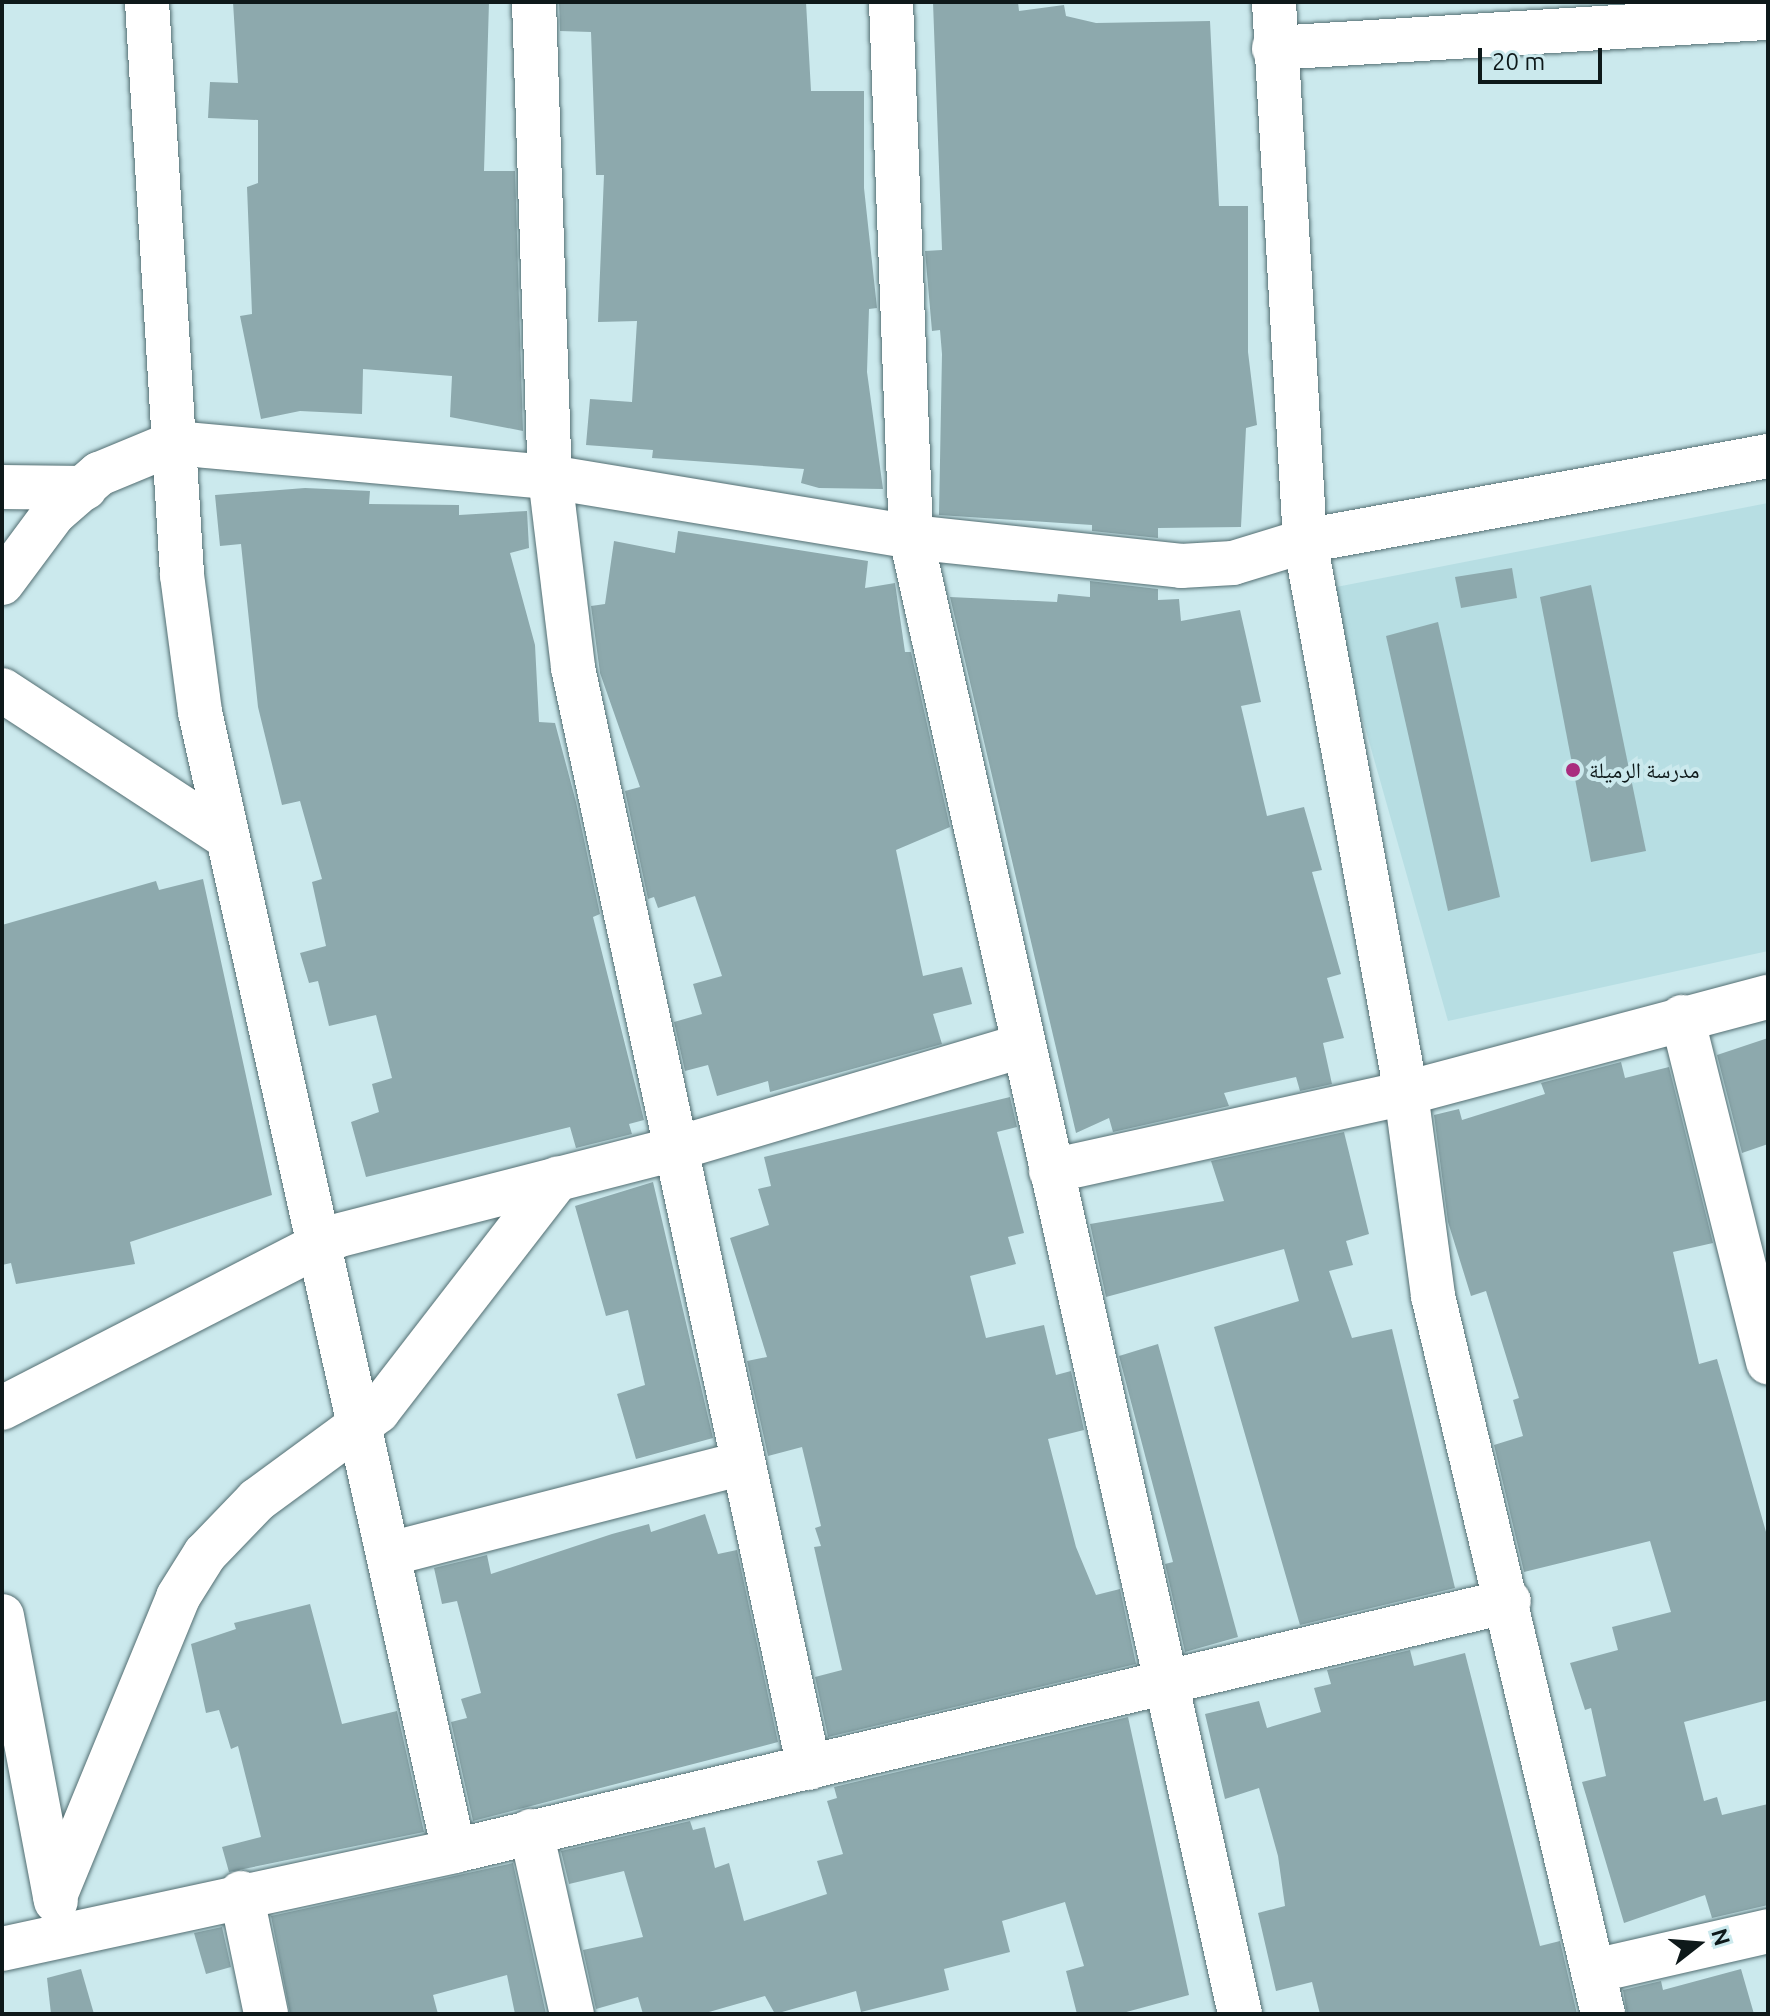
<!DOCTYPE html>
<meta charset="utf-8">
<style>
body{margin:0}
#map{position:relative;width:1770px;height:2016px;overflow:hidden;background:#cbe9ed;font-family:Ubuntu,"Noto Naskh Arabic",sans-serif}
div>[style]{position:absolute}
.built>*{inset:0;background:#b7dee3}
.building>*{inset:0;background:#8da9ad}
.roads{filter:drop-shadow(0 0 2px #536e72) drop-shadow(0 0 2px #536e72)}
.minor>*{height:44px;margin:-22px;padding:0 22px;transform-origin:22px;border-radius:22px;background:#fff}
.dots>*{width:22px;height:22px;translate:-50% -50%;box-sizing:border-box;border:4px solid #cbe9ed;border-radius:50%}
span{translate:-50% -50%;white-space:nowrap;text-align:center;line-height:1.15;-webkit-text-stroke:8px #cbe9ed;paint-order:stroke}
.poi-label{font-size:22px;color:#0e191a}
.left{translate:0 -50%;text-align:left}
.frame{position:absolute;inset:0;border:4px solid #0e191a;pointer-events:none}
.north{position:absolute;left:1658px;top:1904px;width:80px;height:80px;-webkit-text-stroke:6px #cbe9ed;paint-order:stroke;rotate:73deg;font-size:22px;font-weight:700;line-height:32px;text-align:center;color:#0e191a}
.north::after{content:'';display:block;margin:auto;width:28px;height:36px;background:#0e191a;clip-path:polygon(50% 0,100% 100%,50% 72%,0 100%)}
.scale{position:absolute;left:1478px;top:48px;width:124px;height:36px;box-sizing:border-box;border:4px solid #0e191a;border-top:0;padding-left:10px;font-size:24px;line-height:28px;white-space:nowrap;color:#0e191a;-webkit-text-stroke:6px #cbe9ed;paint-order:stroke}
</style>
<div id="map">
<div class="built">
<i style="clip-path:polygon(1768px 503px,1768px 951px,1448px 1021px,1326px 589px)"></i>
</div>
<div class="building">
<i style="clip-path:polygon(233px 2px,489px 2px,484px 171px,515px 171px,523px 431px,450px 417px,452px 376px,363px 369px,362px 414px,300px 411px,261px 419px,240px 316px,252px 314px,247px 187px,258px 183px,258px 120px,208px 118px,210px 82px,238px 83px)"></i>
<i style="clip-path:polygon(559px 2px,806px 2px,811px 91px,864px 91px,864px 188px,877px 308px,869px 309px,867px 372px,883px 489px,819px 488px,801px 483px,804px 469px,652px 458px,653px 450px,586px 445px,590px 399px,632px 402px,637px 321px,598px 322px,604px 175px,596px 175px,591px 32px,560px 31px)"></i>
<i style="clip-path:polygon(933px 2px,1018px 2px,1019px 11px,1064px 5px,1066px 16px,1096px 23px,1210px 21px,1219px 206px,1248px 206px,1248px 352px,1257px 425px,1246px 428px,1241px 527px,1158px 528px,1158px 538px,1092px 531px,1092px 525px,939px 515px,942px 354px,940px 330px,932px 331px,925px 251px,942px 250px)"></i>
<i style="clip-path:polygon(305px 488px,370px 491px,369px 504px,459px 505px,459px 515px,527px 511px,529px 548px,510px 553px,535px 645px,539px 722px,555px 723px,576px 802px,600px 914px,593px 917px,644px 1120px,629px 1124px,632px 1134px,576px 1148px,570px 1127px,366px 1177px,351px 1122px,379px 1112px,372px 1084px,392px 1078px,376px 1015px,329px 1026px,318px 981px,309px 983px,300px 953px,326px 946px,312px 882px,322px 879px,300px 801px,282px 805px,258px 707px,241px 544px,220px 546px,215px 495px)"></i>
<i style="clip-path:polygon(678px 531px,868px 561px,865px 588px,895px 583px,905px 652px,911px 652px,950px 827px,896px 850px,923px 976px,962px 967px,972px 1004px,933px 1014px,942px 1044px,770px 1092px,768px 1081px,717px 1096px,708px 1065px,685px 1071px,674px 1022px,702px 1014px,693px 984px,722px 976px,695px 896px,658px 908px,654px 897px,648px 899px,625px 791px,640px 787px,600px 673px,591px 606px,605px 604px,614px 541px,675px 553px)"></i>
<i style="clip-path:polygon(1512px 568px,1517px 598px,1461px 608px,1455px 577px)"></i>
<i style="clip-path:polygon(1090px 581px,1158px 589px,1158px 600px,1179px 599px,1181px 621px,1240px 610px,1261px 702px,1241px 706px,1267px 816px,1304px 807px,1322px 870px,1312px 872px,1341px 974px,1327px 978px,1344px 1038px,1323px 1043px,1332px 1084px,1300px 1091px,1296px 1077px,1224px 1093px,1229px 1106px,1113px 1132px,1109px 1118px,1076px 1133px,950px 597px,1057px 602px,1058px 594px,1090px 597px)"></i>
<i style="clip-path:polygon(1591px 585px,1646px 851px,1591px 862px,1540px 597px)"></i>
<i style="clip-path:polygon(1438px 622px,1500px 897px,1448px 911px,1386px 636px)"></i>
<i style="clip-path:polygon(203px 879px,272px 1195px,130px 1242px,135px 1264px,16px 1284px,11px 1263px,2px 1265px,2px 925px,156px 881px,159px 890px)"></i>
<i style="clip-path:polygon(1768px 1038px,1768px 1144px,1742px 1153px,1717px 1055px)"></i>
<i style="clip-path:polygon(1621px 1062px,1625px 1078px,1669px 1067px,1713px 1243px,1673px 1252px,1699px 1364px,1717px 1359px,1768px 1539px,1768px 1700px,1684px 1722px,1704px 1801px,1717px 1797px,1722px 1815px,1768px 1804px,1768px 1905px,1712px 1918px,1705px 1895px,1624px 1923px,1582px 1782px,1606px 1776px,1591px 1708px,1585px 1710px,1570px 1663px,1618px 1650px,1612px 1627px,1671px 1612px,1650px 1541px,1524px 1572px,1494px 1445px,1523px 1436px,1513px 1400px,1519px 1398px,1486px 1291px,1471px 1296px,1448px 1222px,1434px 1115px,1459px 1109px,1462px 1120px,1545px 1094px,1541px 1083px)"></i>
<i style="clip-path:polygon(1010px 1097px,1017px 1127px,997px 1132px,1024px 1233px,1008px 1237px,1016px 1264px,970px 1276px,986px 1338px,1044px 1325px,1056px 1375px,1071px 1371px,1084px 1430px,1048px 1439px,1076px 1547px,1096px 1595px,1120px 1589px,1136px 1664px,828px 1737px,815px 1677px,842px 1670px,814px 1547px,821px 1546px,815px 1528px,821px 1526px,802px 1447px,768px 1456px,747px 1361px,767px 1357px,730px 1238px,769px 1225px,758px 1189px,771px 1186px,764px 1157px)"></i>
<i style="clip-path:polygon(1344px 1132px,1369px 1234px,1346px 1241px,1353px 1265px,1329px 1271px,1352px 1338px,1392px 1329px,1455px 1588px,1300px 1625px,1214px 1327px,1299px 1301px,1284px 1249px,1106px 1297px,1090px 1224px,1224px 1201px,1211px 1161px)"></i>
<i style="clip-path:polygon(653px 1182px,713px 1438px,636px 1459px,617px 1394px,645px 1385px,628px 1310px,606px 1316px,575px 1206px)"></i>
<i style="clip-path:polygon(1158px 1344px,1238px 1637px,1185px 1652px,1165px 1564px,1173px 1562px,1119px 1356px)"></i>
<i style="clip-path:polygon(705px 1514px,718px 1554px,737px 1550px,778px 1742px,473px 1821px,451px 1722px,467px 1718px,461px 1699px,481px 1693px,457px 1601px,442px 1604px,434px 1568px,487px 1555px,491px 1574px,612px 1534px,649px 1524px,651px 1532px)"></i>
<i style="clip-path:polygon(310px 1604px,342px 1724px,397px 1711px,424px 1832px,229px 1872px,222px 1847px,261px 1837px,238px 1746px,231px 1749px,219px 1710px,206px 1713px,191px 1644px,236px 1629px,234px 1623px)"></i>
<i style="clip-path:polygon(1410px 1650px,1414px 1666px,1465px 1653px,1540px 1946px,1560px 1941px,1577px 2014px,1320px 2014px,1312px 1982px,1276px 1991px,1258px 1913px,1285px 1906px,1278px 1856px,1259px 1788px,1225px 1799px,1205px 1714px,1259px 1701px,1267px 1728px,1321px 1712px,1314px 1688px,1331px 1684px,1327px 1670px)"></i>
<i style="clip-path:polygon(1128px 1717px,1189px 1995px,1119px 2014px,1077px 2014px,1066px 1971px,1084px 1966px,1065px 1902px,1002px 1921px,1010px 1952px,944px 1969px,949px 1990px,861px 2012px,856px 1991px,775px 2014px,765px 1996px,702px 2014px,643px 2014px,638px 1997px,596px 2009px,583px 1950px,643px 1937px,624px 1871px,569px 1884px,561px 1851px,690px 1821px,693px 1830px,705px 1827px,715px 1868px,729px 1863px,744px 1921px,827px 1894px,817px 1861px,843px 1854px,827px 1801px,837px 1798px,834px 1787px)"></i>
<i style="clip-path:polygon(513px 1863px,546px 2014px,515px 2014px,507px 1975px,433px 1995px,438px 2014px,290px 2014px,271px 1916px)"></i>
<i style="clip-path:polygon(222px 1927px,231px 1967px,206px 1974px,194px 1933px)"></i>
<i style="clip-path:polygon(81px 1969px,94px 2014px,51px 2014px,47px 1978px)"></i>
<i style="clip-path:polygon(1741px 1969px,1754px 2014px,1627px 2014px,1623px 1990px,1661px 1981px,1663px 1990px)"></i>
</div>
<div class="roads">
<div class="minor">
<i style="left:147px;top:2px;width:574px;rotate:86.5deg"></i>
<i style="left:182px;top:575px;width:138px;rotate:82.5deg"></i>
<i style="left:200px;top:712px;width:1167px;rotate:77.43deg"></i>
<i style="left:534px;top:2px;width:475px;rotate:88.1deg"></i>
<i style="left:550px;top:477px;width:192px;rotate:83.1deg"></i>
<i style="left:573px;top:668px;width:1125px;rotate:77.89deg"></i>
<i style="left:891px;top:2px;width:535px;rotate:87.86deg"></i>
<i style="left:911px;top:537px;width:1513px;rotate:77.44deg"></i>
<i style="left:1274px;top:2px;width:540px;rotate:86.71deg"></i>
<i style="left:1305px;top:541px;width:561px;rotate:79.63deg"></i>
<i style="left:1406px;top:1093px;width:205px;rotate:82.4deg"></i>
<i style="left:1433px;top:1296px;width:738px;rotate:76.68deg"></i>
<i style="left:1274px;top:48px;width:495px;rotate:-3.5deg"></i>
<i style="left:2px;top:487px;width:83px;rotate:0.7deg"></i>
<i style="left:2px;top:583px;width:87px;rotate:-53.4deg"></i>
<i style="left:54px;top:513px;width:60px;rotate:-40.9deg"></i>
<i style="left:99px;top:474px;width:81px;rotate:-22.5deg"></i>
<i style="left:174px;top:443px;width:378px;rotate:5.2deg"></i>
<i style="left:550px;top:477px;width:366px;rotate:9.4deg"></i>
<i style="left:911px;top:537px;width:272px;rotate:6.1deg"></i>
<i style="left:1181px;top:566px;width:52px;rotate:-3.3deg"></i>
<i style="left:1233px;top:563px;width:75px;rotate:-17deg"></i>
<i style="left:1305px;top:541px;width:471px;rotate:-10.4deg"></i>
<i style="left:2px;top:690px;width:263px;rotate:33.2deg"></i>
<i style="left:1682px;top:1017px;width:356px;rotate:76deg"></i>
<i style="left:1051px;top:1171px;width:363px;rotate:-12.4deg"></i>
<i style="left:1406px;top:1093px;width:375px;rotate:-14.9deg"></i>
<i style="left:2px;top:1408px;width:376px;rotate:-27.2deg"></i>
<i style="left:336px;top:1236px;width:349px;rotate:-14.4deg"></i>
<i style="left:674px;top:1149px;width:363px;rotate:-16.5deg"></i>
<i style="left:389px;top:1554px;width:362px;rotate:-14.4deg"></i>
<i style="left:2px;top:1616px;width:290px;rotate:79.3deg"></i>
<i style="left:531px;top:1831px;width:188px;rotate:77.4deg"></i>
<i style="left:241px;top:1893px;width:124px;rotate:78.3deg"></i>
<i style="left:55px;top:1896px;width:323px;rotate:-67.6deg"></i>
<i style="left:178px;top:1597px;width:51px;rotate:-57.9deg"></i>
<i style="left:205px;top:1554px;width:75px;rotate:-46.1deg"></i>
<i style="left:257px;top:1500px;width:150px;rotate:-36.3deg"></i>
<i style="left:378px;top:1411px;width:294px;rotate:-52.3deg"></i>
<i style="left:2px;top:1949px;width:463px;rotate:-12.2deg"></i>
<i style="left:454px;top:1851px;width:1084px;rotate:-13.33deg"></i>
<i style="left:1594px;top:1971px;width:179px;rotate:-12.9deg"></i>
</div>
</div>
<div class="dots">
<i style="left:1573px;top:770px;background:#a92c7e"></i>
</div>
<div class="poi-label">
<span class="left" style="left:1589px;top:770px">مدرسة الرميلة</span>
</div>
<div class="frame"></div>
<div class="north">N</div>
<div class="scale">20 m</div>
</div>
